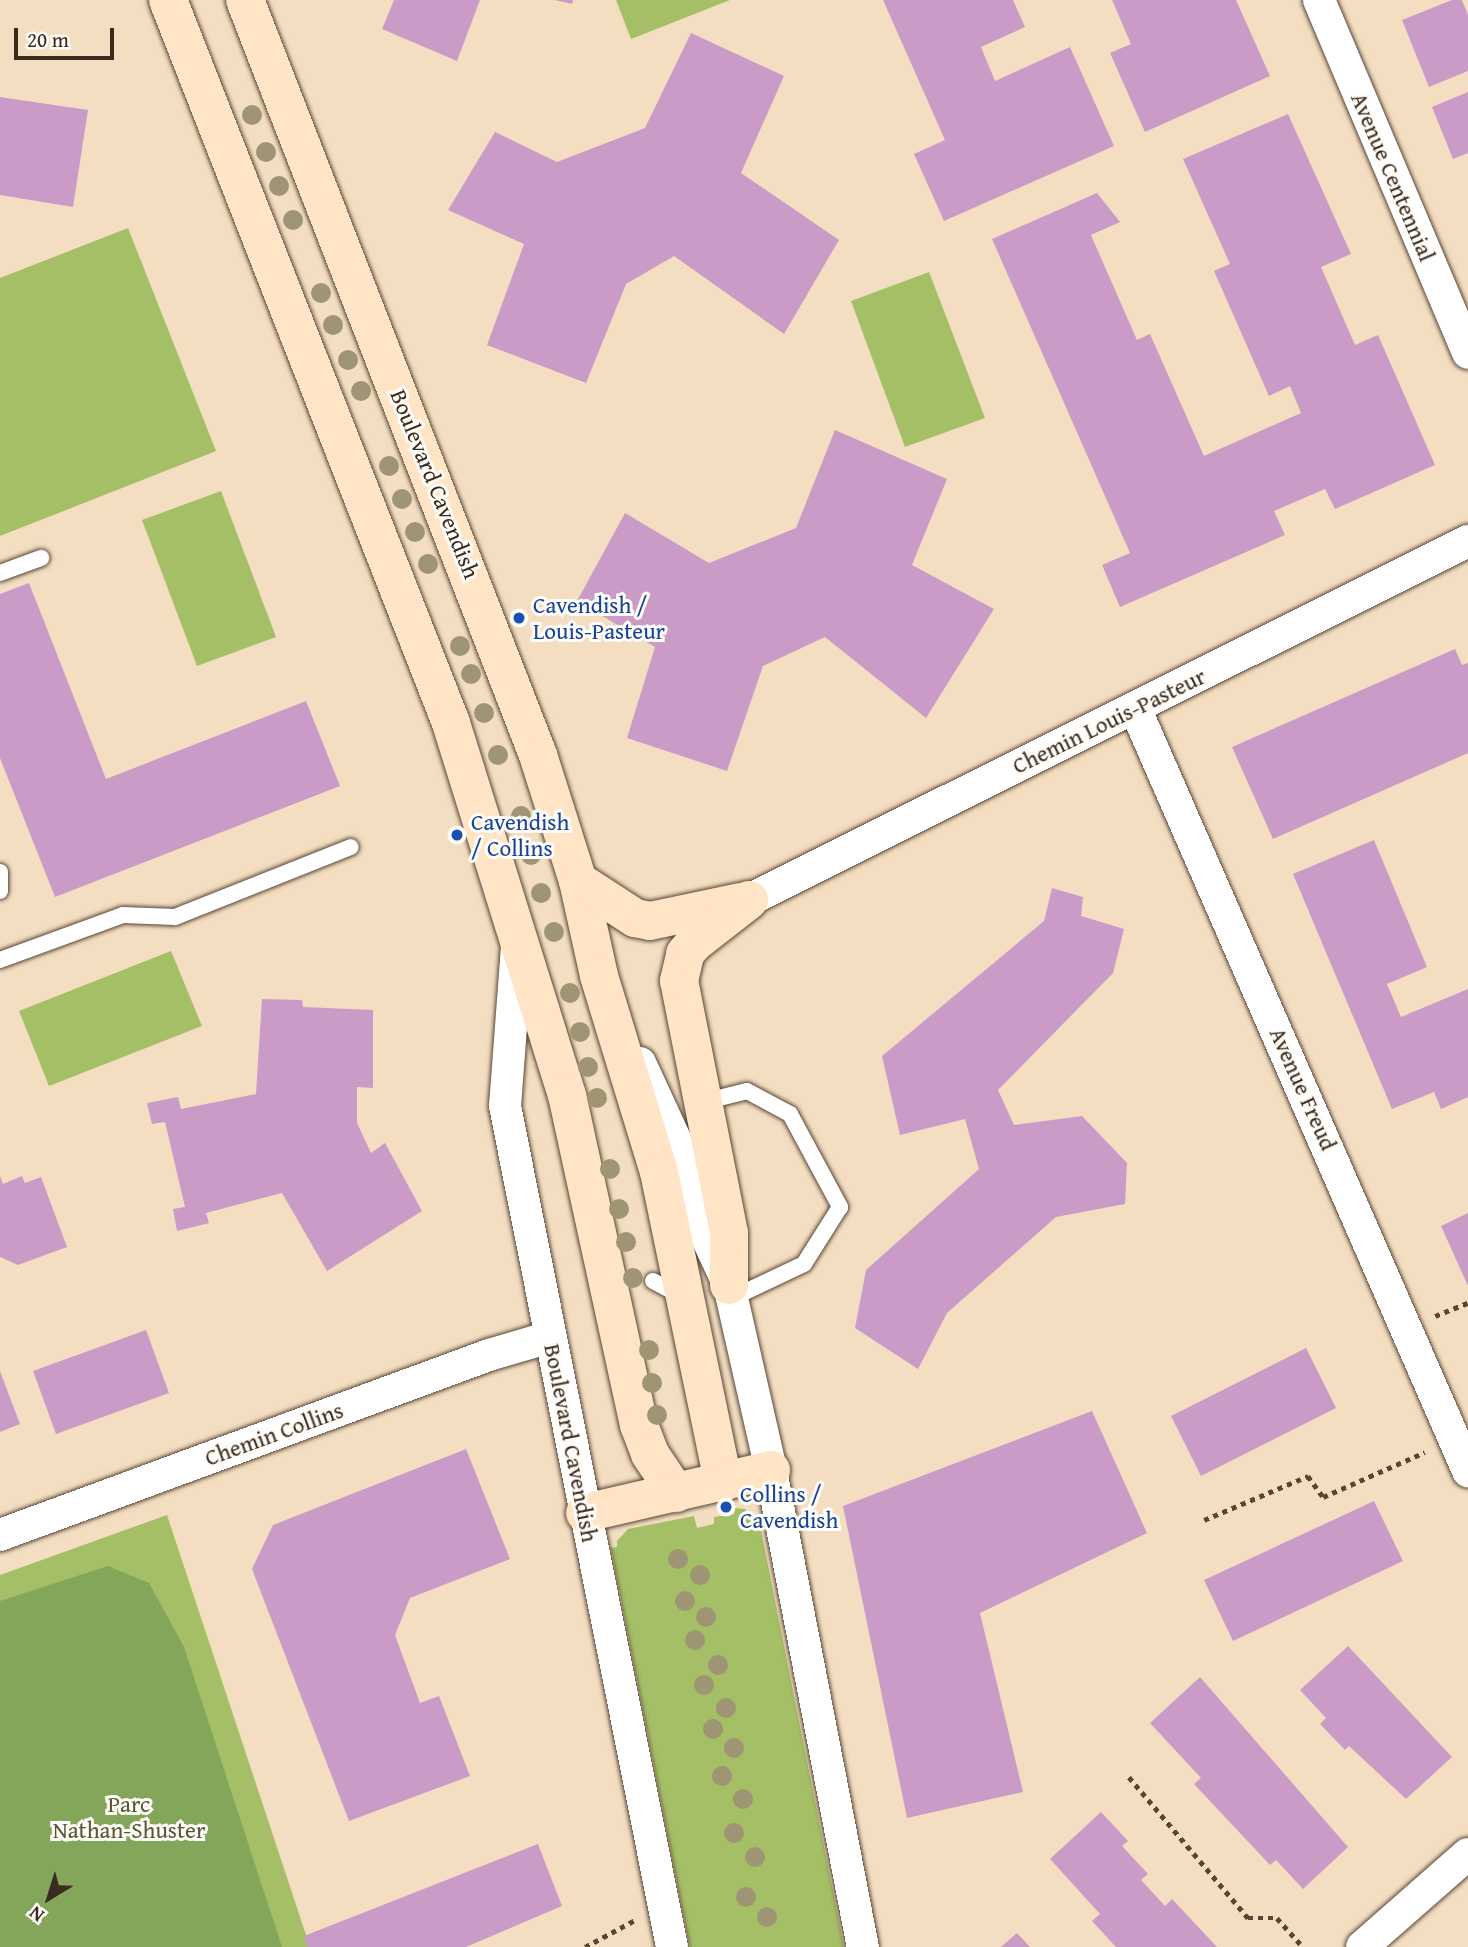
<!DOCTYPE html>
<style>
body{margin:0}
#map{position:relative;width:1468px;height:1947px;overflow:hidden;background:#f4dec1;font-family:"Gentium Book Plus",serif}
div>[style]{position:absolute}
.green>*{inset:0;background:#a4bf66}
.forest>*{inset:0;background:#83a65b}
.building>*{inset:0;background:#cb9bc8}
.path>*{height:4.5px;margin-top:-2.25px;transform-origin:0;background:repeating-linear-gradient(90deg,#574536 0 5px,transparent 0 10px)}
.roads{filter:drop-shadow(0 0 2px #574536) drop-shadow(0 0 2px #574536)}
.lane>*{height:16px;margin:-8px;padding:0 8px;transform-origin:8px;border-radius:8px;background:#fff}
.street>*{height:32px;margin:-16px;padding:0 16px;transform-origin:16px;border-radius:16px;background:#fff}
.secondary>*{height:38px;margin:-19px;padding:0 19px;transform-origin:19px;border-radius:19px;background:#ffe4c6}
.trees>*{width:20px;height:20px;margin:-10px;border-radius:50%;background:#9f9473}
.dots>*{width:19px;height:19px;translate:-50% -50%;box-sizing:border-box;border:4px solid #fdfcf7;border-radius:50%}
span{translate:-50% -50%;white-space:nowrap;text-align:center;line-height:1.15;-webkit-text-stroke:6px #fdfcf7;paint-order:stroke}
.street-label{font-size:23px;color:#3b2a1e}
.transit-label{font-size:23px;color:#164399}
.left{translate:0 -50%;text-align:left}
.park-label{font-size:23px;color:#5a5734}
.north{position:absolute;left:14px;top:1863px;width:70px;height:70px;-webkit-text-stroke:5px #fdfcf7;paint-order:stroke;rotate:218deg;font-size:19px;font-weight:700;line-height:28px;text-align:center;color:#3b2a1e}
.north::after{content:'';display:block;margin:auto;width:24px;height:32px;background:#3b2a1e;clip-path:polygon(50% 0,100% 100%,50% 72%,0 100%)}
.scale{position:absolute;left:14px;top:28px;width:100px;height:32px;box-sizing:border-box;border:4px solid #3b2a1e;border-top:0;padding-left:9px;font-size:21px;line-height:24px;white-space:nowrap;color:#3b2a1e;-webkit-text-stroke:5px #fdfcf7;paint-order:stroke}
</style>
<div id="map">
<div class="green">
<i style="clip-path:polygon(616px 0,730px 0,631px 39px)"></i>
<i style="clip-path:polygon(128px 228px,216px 451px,0 536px,0 278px)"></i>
<i style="clip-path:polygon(929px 272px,985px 418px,905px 447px,851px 301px)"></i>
<i style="clip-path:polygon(221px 491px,276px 637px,197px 666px,142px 520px)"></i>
<i style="clip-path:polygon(171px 951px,202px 1026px,49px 1086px,19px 1011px)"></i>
<i style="clip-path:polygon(734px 1508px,745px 1509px,753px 1521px,759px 1520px,844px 1947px,690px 1947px,611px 1548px,617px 1547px,617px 1541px,628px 1529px,694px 1516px,697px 1528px,714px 1524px,714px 1517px,734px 1514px)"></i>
<i style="clip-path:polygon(167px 1515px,310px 1947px,0 1947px,0 1575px)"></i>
</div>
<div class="forest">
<i style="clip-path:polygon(108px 1566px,149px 1583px,184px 1647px,282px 1947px,0 1947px,0 1601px)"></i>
</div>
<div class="building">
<i style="clip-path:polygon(394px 0,480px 0,457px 61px,382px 29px)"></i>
<i style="clip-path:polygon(555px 0,573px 0,572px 4px)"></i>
<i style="clip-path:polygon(883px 0,1013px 0,1025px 27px,981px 47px,995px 81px,1070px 47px,1114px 146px,944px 221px,914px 154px,945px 140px)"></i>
<i style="clip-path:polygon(1112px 0,1236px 0,1270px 76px,1145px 132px,1110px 53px,1131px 44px)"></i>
<i style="clip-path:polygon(1452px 0,1462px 0,1468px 15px,1468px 71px,1429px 87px,1402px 20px)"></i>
<i style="clip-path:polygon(691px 33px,784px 76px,741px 173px,839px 240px,784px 334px,674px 256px,626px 284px,586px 383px,487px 345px,524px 244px,448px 210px,495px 132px,557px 162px,645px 128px)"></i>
<i style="clip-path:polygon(1468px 92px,1468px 153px,1453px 159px,1432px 107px)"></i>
<i style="clip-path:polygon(0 97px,88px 110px,73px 207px,0 195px)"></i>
<i style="clip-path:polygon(1288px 114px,1351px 254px,1321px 267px,1355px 345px,1378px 335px,1435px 465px,1335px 509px,1325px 489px,1274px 511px,1285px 535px,1120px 607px,1102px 565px,1130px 553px,992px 239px,1097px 193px,1120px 222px,1091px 235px,1137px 340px,1150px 334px,1204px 456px,1301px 413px,1290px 386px,1269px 396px,1214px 271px,1230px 264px,1183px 159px)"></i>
<i style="clip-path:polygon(835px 430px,947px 479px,912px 565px,994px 609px,926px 718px,825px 637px,763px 666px,727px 771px,627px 738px,655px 647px,577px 601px,625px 513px,709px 563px,796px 528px)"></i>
<i style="clip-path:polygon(29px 583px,106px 779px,306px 701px,340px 786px,55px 897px,0 758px,0 594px)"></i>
<i style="clip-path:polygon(1455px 649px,1462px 665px,1468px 663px,1468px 753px,1273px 839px,1232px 747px)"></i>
<i style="clip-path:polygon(1374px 840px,1427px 967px,1387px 984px,1401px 1017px,1468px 989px,1468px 1097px,1441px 1109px,1434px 1092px,1392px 1109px,1293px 874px)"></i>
<i style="clip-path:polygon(1052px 888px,1083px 897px,1081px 916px,1124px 929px,1113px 973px,998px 1090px,1014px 1125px,1082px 1116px,1127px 1163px,1125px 1204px,1056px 1217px,947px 1313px,918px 1369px,855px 1328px,866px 1270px,979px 1169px,965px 1119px,900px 1135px,882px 1056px,1044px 921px)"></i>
<i style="clip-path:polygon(262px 999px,302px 1000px,303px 1007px,373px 1010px,373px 1088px,357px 1087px,357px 1123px,371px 1153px,385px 1143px,422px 1211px,327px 1271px,282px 1193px,206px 1213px,209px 1223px,177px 1231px,173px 1209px,185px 1207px,165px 1122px,152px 1124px,147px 1103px,178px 1097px,181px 1109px,256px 1094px)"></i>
<i style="clip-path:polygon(0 1176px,3px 1184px,22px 1176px,25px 1183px,41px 1177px,67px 1247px,18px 1265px,0 1257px)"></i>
<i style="clip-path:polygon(1468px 1213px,1468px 1286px,1441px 1226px)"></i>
<i style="clip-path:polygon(146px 1330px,169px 1393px,56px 1434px,33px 1371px)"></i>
<i style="clip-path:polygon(1306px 1348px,1336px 1408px,1201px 1476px,1171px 1416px)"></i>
<i style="clip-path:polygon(0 1371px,20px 1424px,0 1432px)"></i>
<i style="clip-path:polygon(1092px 1411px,1147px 1533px,980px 1613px,1023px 1792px,907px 1818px,843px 1506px)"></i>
<i style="clip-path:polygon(466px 1449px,510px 1559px,410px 1598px,395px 1635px,420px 1703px,439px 1696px,470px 1776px,349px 1821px,252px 1569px,273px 1525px)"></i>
<i style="clip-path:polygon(1374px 1501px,1403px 1561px,1233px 1641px,1204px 1580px)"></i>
<i style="clip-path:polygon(1348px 1646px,1452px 1757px,1406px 1799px,1349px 1746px,1345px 1750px,1320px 1724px,1326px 1718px,1300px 1690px)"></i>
<i style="clip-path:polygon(1200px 1677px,1348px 1847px,1303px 1889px,1276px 1860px,1270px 1865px,1194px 1784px,1201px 1778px,1150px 1723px)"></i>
<i style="clip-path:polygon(1101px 1812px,1128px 1841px,1122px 1846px,1148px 1874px,1141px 1880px,1165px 1906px,1172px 1899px,1217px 1947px,1116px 1947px,1092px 1921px,1100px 1914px,1050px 1859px)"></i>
<i style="clip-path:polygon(538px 1844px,562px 1906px,466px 1947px,308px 1947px,304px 1936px)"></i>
<i style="clip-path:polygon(1017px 1933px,1030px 1947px,1001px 1947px)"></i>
</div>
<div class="path">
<i style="left:1435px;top:1316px;width:35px;rotate:-22deg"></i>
<i style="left:1204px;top:1520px;width:113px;rotate:-22.9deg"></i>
<i style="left:1308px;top:1476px;width:26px;rotate:54deg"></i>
<i style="left:1323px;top:1497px;width:111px;rotate:-23.8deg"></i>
<i style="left:1129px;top:1777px;width:185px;rotate:49.8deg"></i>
<i style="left:1248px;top:1918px;width:29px"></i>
<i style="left:1277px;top:1918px;width:39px;rotate:48deg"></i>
<i style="left:585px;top:1947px;width:57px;rotate:-28.4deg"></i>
</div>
<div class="roads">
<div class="lane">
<i style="left:0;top:573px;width:44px;rotate:-20.1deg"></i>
<i style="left:0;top:872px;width:19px;rotate:90deg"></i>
<i style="left:0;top:960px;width:131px;rotate:-20.1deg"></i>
<i style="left:123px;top:915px;width:52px;rotate:2.2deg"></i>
<i style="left:175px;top:917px;width:189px;rotate:-21.7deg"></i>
<i style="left:703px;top:1102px;width:45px;rotate:-14deg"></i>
<i style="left:747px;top:1091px;width:49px;rotate:28.1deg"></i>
<i style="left:790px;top:1114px;width:106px;rotate:61.7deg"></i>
<i style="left:840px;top:1207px;width:67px;rotate:122.3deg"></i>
<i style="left:804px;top:1264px;width:80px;rotate:154.7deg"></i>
<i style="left:653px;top:1281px;width:32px;rotate:28deg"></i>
</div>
<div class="street">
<i style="left:1319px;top:0;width:383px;rotate:67.1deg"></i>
<i style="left:1135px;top:708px;width:833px;rotate:66.42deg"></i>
<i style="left:749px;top:900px;width:804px;rotate:-26.53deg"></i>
<i style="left:517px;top:947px;width:159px;rotate:94.3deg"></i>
<i style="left:505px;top:1106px;width:857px;rotate:78.77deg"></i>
<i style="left:640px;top:1063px;width:115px;rotate:65.2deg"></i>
<i style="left:688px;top:1167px;width:71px;rotate:75.4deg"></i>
<i style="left:706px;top:1236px;width:54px;rotate:64.9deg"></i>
<i style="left:729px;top:1285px;width:190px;rotate:77.2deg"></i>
<i style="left:771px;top:1470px;width:486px;rotate:79.1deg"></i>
<i style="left:0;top:1535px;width:521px;rotate:-20.21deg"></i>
<i style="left:489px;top:1355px;width:64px;rotate:-16.4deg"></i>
<i style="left:1362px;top:1947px;width:141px;rotate:-41.3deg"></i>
</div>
<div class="secondary">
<i style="left:168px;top:0;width:776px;rotate:68.62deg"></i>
<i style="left:451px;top:723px;width:390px;rotate:72.7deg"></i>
<i style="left:567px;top:1095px;width:338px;rotate:77.7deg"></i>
<i style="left:639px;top:1425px;width:31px;rotate:69deg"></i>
<i style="left:650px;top:1454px;width:47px;rotate:56.3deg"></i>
<i style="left:245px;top:0;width:810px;rotate:68.79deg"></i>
<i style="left:538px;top:755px;width:132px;rotate:72.4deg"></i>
<i style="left:578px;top:881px;width:97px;rotate:77.5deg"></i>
<i style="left:599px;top:976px;width:205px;rotate:73deg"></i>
<i style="left:659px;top:1172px;width:317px;rotate:78.3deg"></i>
<i style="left:578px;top:881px;width:68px;rotate:33deg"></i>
<i style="left:635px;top:918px;width:15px;rotate:11deg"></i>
<i style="left:650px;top:921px;width:92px;rotate:-11.9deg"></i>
<i style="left:729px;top:1285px;width:52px;rotate:-90deg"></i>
<i style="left:729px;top:1233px;width:257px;rotate:-101.2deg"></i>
<i style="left:679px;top:981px;width:28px;rotate:-77deg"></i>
<i style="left:685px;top:954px;width:14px;rotate:-51deg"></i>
<i style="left:694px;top:943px;width:70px;rotate:-38deg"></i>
<i style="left:585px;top:1513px;width:191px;rotate:-13deg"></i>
</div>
</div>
<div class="trees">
<i style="left:252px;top:115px"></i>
<i style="left:266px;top:152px"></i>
<i style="left:279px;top:186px"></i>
<i style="left:293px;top:220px"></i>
<i style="left:321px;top:293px"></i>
<i style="left:333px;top:325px"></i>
<i style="left:348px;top:360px"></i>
<i style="left:361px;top:391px"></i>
<i style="left:389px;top:466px"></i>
<i style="left:402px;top:499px"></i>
<i style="left:415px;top:532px"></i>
<i style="left:428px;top:564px"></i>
<i style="left:460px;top:646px"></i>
<i style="left:471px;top:674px"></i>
<i style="left:484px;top:713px"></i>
<i style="left:498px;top:755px"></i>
<i style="left:521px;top:816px"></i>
<i style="left:531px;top:855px"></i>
<i style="left:541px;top:893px"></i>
<i style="left:554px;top:932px"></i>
<i style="left:570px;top:993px"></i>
<i style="left:580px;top:1032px"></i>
<i style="left:588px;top:1067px"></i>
<i style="left:597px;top:1098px"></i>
<i style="left:610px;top:1169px"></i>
<i style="left:619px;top:1209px"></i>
<i style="left:626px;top:1242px"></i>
<i style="left:633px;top:1278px"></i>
<i style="left:649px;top:1350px"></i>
<i style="left:652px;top:1383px"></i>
<i style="left:657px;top:1415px"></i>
<i style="left:678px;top:1559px"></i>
<i style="left:700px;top:1575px"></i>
<i style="left:685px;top:1601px"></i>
<i style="left:706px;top:1617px"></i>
<i style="left:695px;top:1640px"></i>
<i style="left:718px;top:1665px"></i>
<i style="left:704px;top:1685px"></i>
<i style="left:726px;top:1708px"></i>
<i style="left:713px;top:1729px"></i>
<i style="left:734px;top:1748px"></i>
<i style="left:722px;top:1776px"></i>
<i style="left:743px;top:1799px"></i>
<i style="left:734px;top:1833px"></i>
<i style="left:755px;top:1857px"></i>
<i style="left:746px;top:1897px"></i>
<i style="left:767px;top:1917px"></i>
</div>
<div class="dots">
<i style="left:519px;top:618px;background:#1a4fb4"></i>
<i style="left:457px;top:835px;background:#1a4fb4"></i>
<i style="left:726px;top:1507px;background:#1a4fb4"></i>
</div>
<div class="street-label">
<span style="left:1393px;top:177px;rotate:67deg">Avenue Centennial</span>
<span style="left:435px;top:484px;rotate:68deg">Boulevard Cavendish</span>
<span style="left:1109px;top:721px;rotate:-26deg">Chemin Louis-Pasteur</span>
<span style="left:1303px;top:1089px;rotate:66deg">Avenue Freud</span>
<span style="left:274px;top:1434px;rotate:-20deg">Chemin Collins</span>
<span style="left:571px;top:1443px;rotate:79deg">Boulevard Cavendish</span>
</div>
<div class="transit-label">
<span class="left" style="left:533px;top:618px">Cavendish /<br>Louis-Pasteur</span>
<span class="left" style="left:471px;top:835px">Cavendish<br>/ Collins</span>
<span class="left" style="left:740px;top:1507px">Collins /<br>Cavendish</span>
</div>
<div class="park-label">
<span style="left:129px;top:1817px">Parc<br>Nathan-Shuster</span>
</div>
<div class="north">N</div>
<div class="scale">20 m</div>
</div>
